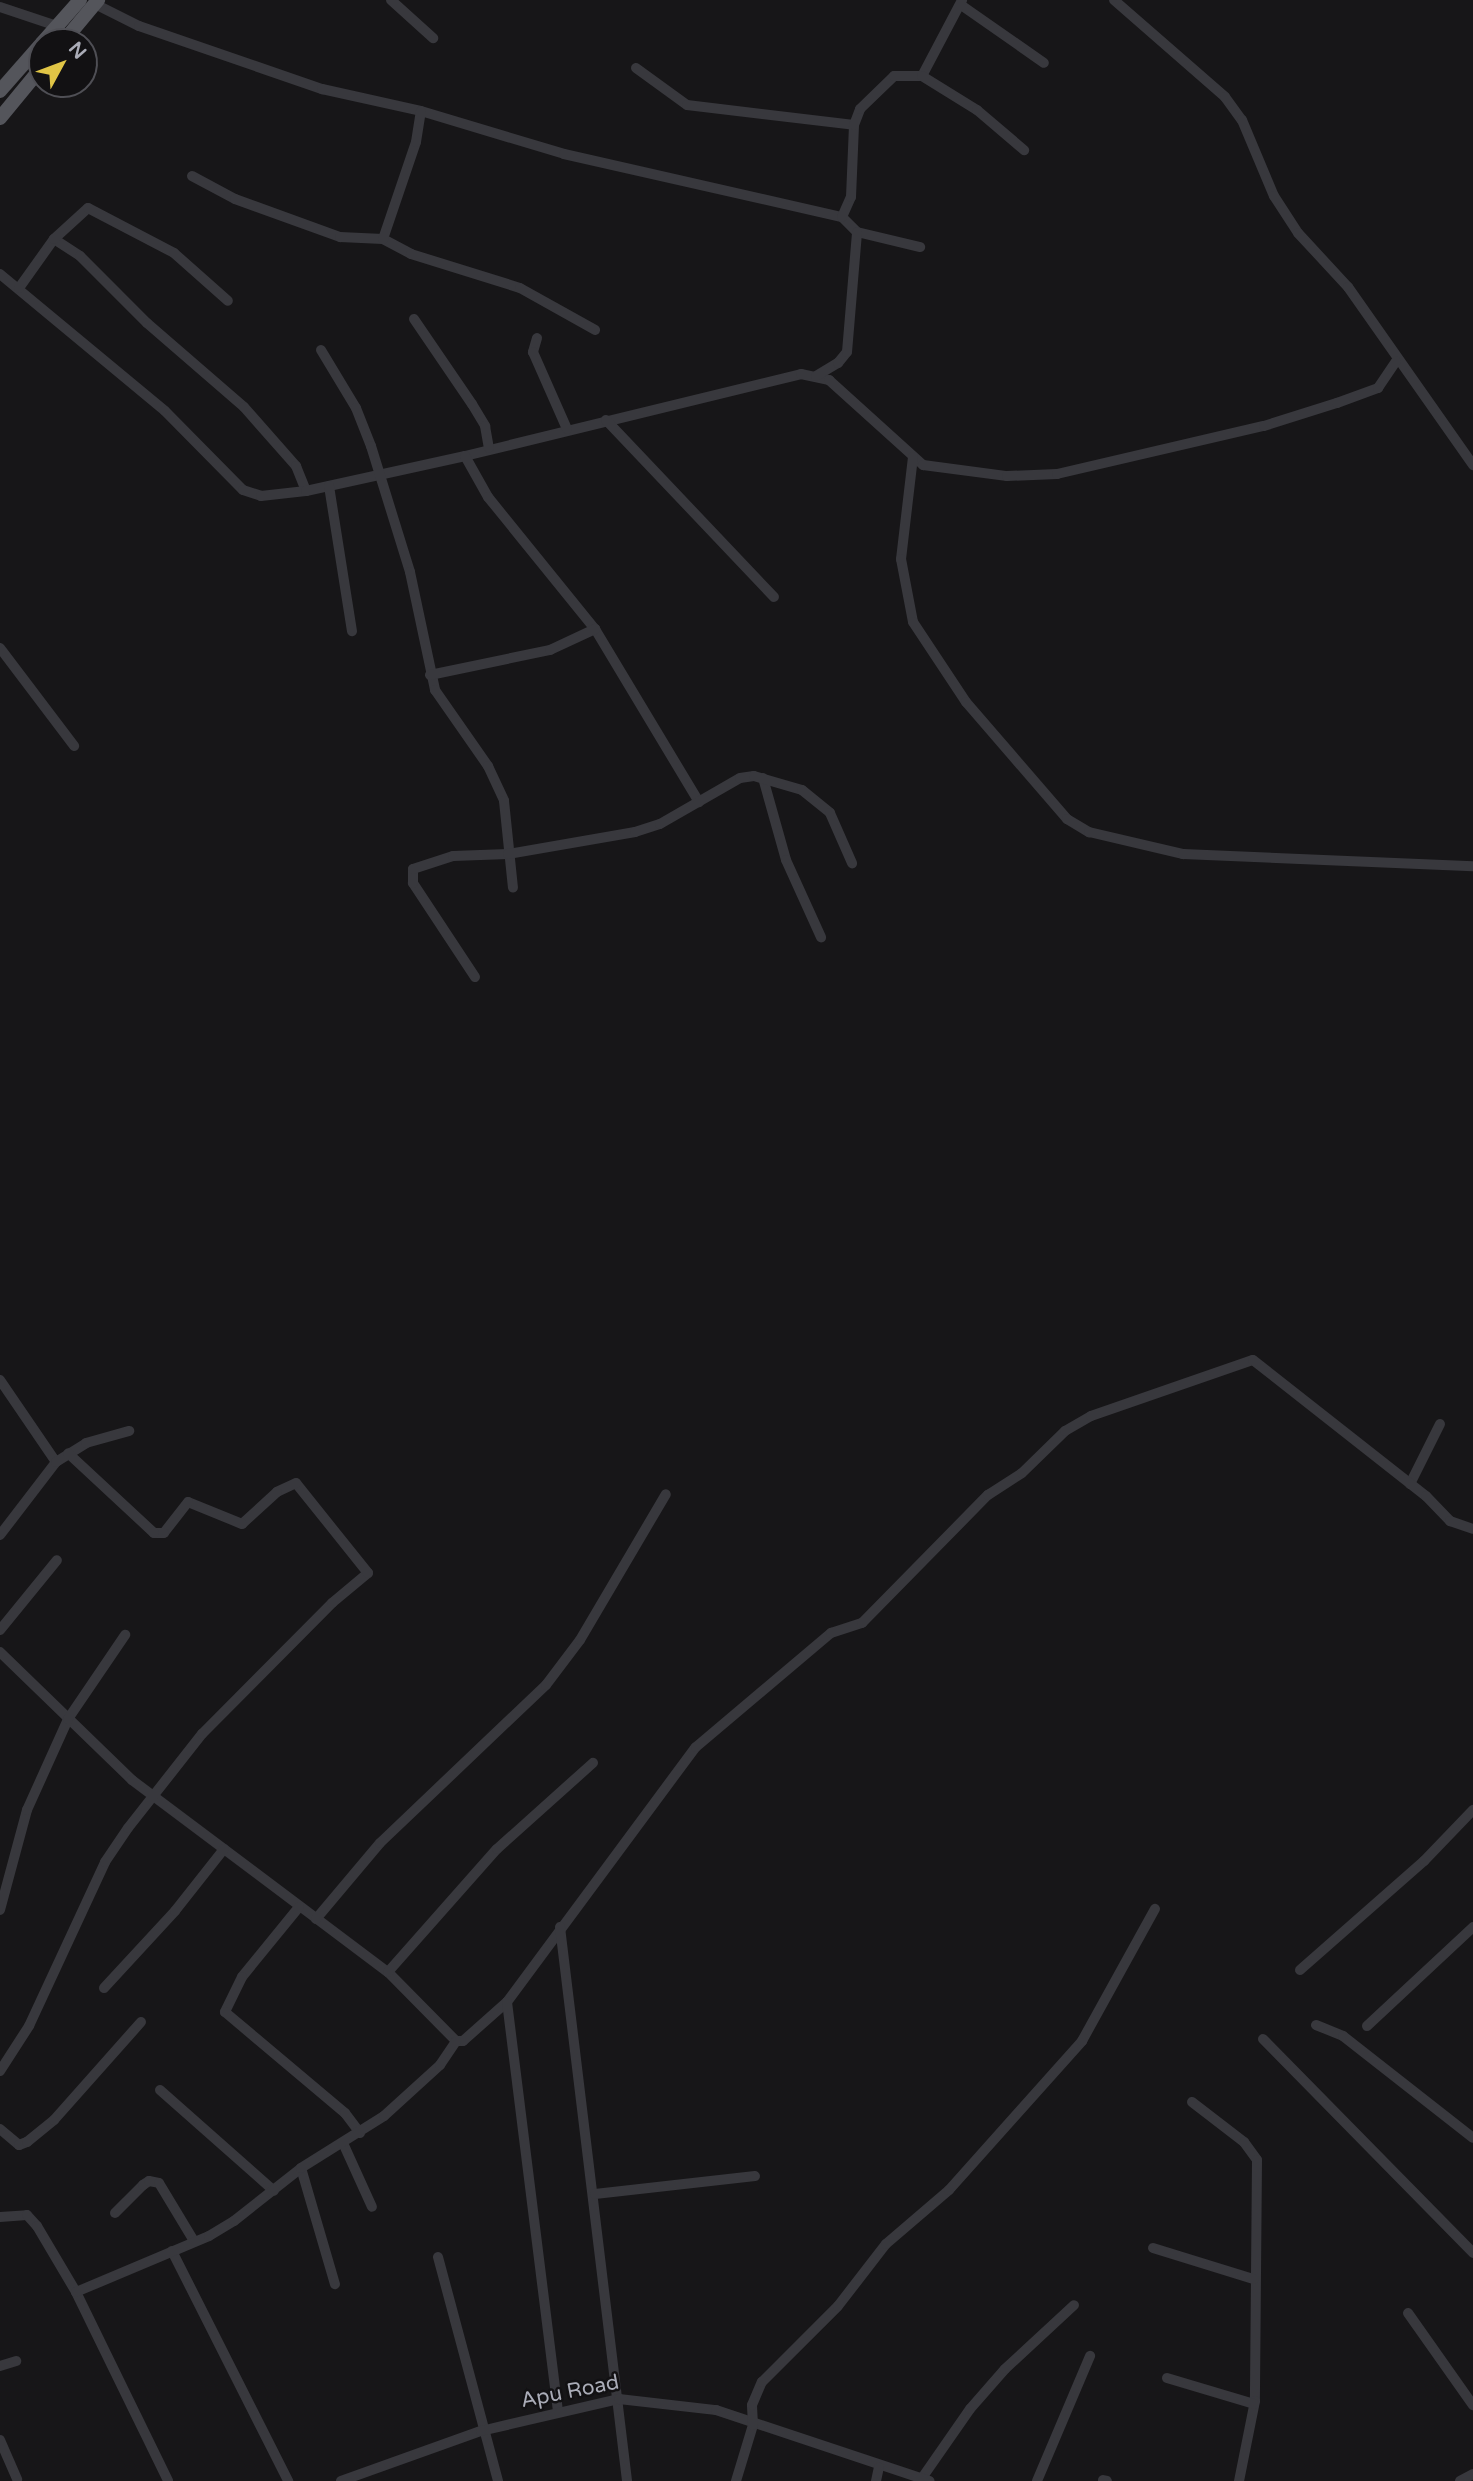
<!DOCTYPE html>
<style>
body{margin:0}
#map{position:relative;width:1473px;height:2481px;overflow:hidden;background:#171618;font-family:"Varela Round",sans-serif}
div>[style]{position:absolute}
.minor>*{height:10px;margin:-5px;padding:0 5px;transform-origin:5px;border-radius:5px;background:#38383d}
.major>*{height:14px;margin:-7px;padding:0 7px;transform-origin:7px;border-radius:7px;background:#54555b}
span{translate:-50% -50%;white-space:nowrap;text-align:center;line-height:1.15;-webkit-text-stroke:5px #121113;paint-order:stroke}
.street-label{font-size:21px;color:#aaacb7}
.north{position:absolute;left:28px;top:28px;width:70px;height:70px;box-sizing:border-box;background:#121113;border:2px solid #4f4f55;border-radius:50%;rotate:49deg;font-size:19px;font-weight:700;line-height:28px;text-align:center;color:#aaacb7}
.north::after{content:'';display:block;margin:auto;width:24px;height:32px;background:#e0c546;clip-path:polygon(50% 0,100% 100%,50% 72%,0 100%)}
</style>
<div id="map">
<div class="minor">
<i style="left:391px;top:0;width:57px;rotate:42.1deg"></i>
<i style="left:1114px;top:0;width:147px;rotate:41.1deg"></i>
<i style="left:1225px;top:97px;width:29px;rotate:54deg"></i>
<i style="left:1242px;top:120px;width:82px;rotate:67.2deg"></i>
<i style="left:1274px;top:196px;width:44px;rotate:57deg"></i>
<i style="left:1298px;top:233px;width:74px;rotate:47.2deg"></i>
<i style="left:1348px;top:287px;width:218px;rotate:54.9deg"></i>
<i style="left:95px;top:4px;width:49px;rotate:26.6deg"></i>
<i style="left:139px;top:26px;width:194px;rotate:19deg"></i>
<i style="left:322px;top:89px;width:101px;rotate:12.5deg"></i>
<i style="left:421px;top:111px;width:149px;rotate:16.7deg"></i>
<i style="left:564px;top:154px;width:285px;rotate:12.8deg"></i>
<i style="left:842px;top:217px;width:21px;rotate:45deg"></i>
<i style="left:857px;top:232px;width:65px;rotate:13.4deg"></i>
<i style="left:961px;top:5px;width:101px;rotate:34.9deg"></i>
<i style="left:0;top:7px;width:60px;rotate:18.4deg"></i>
<i style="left:636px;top:68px;width:63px;rotate:36deg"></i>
<i style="left:687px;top:105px;width:168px;rotate:6.8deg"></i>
<i style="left:922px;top:76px;width:86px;rotate:-62.2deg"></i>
<i style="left:192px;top:176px;width:49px;rotate:28.1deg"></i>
<i style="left:235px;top:199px;width:112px;rotate:19.9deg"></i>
<i style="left:340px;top:237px;width:43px;rotate:2.7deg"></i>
<i style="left:383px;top:239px;width:32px;rotate:28deg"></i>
<i style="left:411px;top:254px;width:114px;rotate:17.3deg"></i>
<i style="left:520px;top:288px;width:86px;rotate:29.2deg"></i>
<i style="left:842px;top:217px;width:22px;rotate:-66deg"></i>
<i style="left:851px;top:197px;width:72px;rotate:-87.6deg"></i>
<i style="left:854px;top:125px;width:17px;rotate:-69deg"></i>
<i style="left:860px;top:109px;width:47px;rotate:-44.1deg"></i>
<i style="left:894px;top:76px;width:28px"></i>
<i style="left:922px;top:76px;width:65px;rotate:31.7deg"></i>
<i style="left:977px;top:110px;width:62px;rotate:40.4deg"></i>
<i style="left:54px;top:239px;width:31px;rotate:33deg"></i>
<i style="left:80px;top:256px;width:95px;rotate:45deg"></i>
<i style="left:147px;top:323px;width:128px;rotate:40.9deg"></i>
<i style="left:244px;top:407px;width:79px;rotate:48.6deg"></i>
<i style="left:296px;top:466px;width:27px;rotate:68deg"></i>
<i style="left:383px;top:239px;width:102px;rotate:-71.2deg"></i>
<i style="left:416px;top:142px;width:31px;rotate:-81deg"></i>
<i style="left:0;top:274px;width:214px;rotate:39.7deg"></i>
<i style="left:165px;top:411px;width:111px;rotate:45.4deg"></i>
<i style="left:243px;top:490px;width:19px;rotate:18deg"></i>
<i style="left:261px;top:496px;width:45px;rotate:-6.3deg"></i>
<i style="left:306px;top:491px;width:163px;rotate:-12.4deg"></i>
<i style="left:465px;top:456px;width:346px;rotate:-13.7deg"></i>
<i style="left:801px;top:374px;width:29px;rotate:12deg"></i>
<i style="left:829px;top:380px;width:127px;rotate:42.1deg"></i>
<i style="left:923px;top:465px;width:85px;rotate:7.5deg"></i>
<i style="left:1007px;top:476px;width:50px;rotate:-2.3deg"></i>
<i style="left:1057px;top:474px;width:212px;rotate:-13.1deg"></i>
<i style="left:1264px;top:426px;width:77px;rotate:-17.5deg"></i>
<i style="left:1337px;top:403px;width:44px;rotate:-20.1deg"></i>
<i style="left:1378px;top:388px;width:32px;rotate:-56deg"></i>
<i style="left:19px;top:288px;width:60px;rotate:-54.5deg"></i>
<i style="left:54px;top:239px;width:46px;rotate:-42.4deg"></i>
<i style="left:88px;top:208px;width:97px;rotate:27.6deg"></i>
<i style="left:174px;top:253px;width:72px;rotate:41.6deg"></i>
<i style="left:414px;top:319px;width:103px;rotate:55.7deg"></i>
<i style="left:472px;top:404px;width:26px;rotate:59deg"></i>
<i style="left:485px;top:426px;width:22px;rotate:80deg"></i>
<i style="left:537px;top:338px;width:15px;rotate:106deg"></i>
<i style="left:533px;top:352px;width:84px;rotate:66.2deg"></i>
<i style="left:321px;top:350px;width:68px;rotate:58.9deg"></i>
<i style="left:356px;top:408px;width:41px;rotate:68.5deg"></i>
<i style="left:371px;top:446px;width:132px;rotate:72.8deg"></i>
<i style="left:410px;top:572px;width:121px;rotate:78deg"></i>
<i style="left:435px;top:690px;width:93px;rotate:55.1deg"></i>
<i style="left:488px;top:766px;width:38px;rotate:65deg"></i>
<i style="left:504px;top:801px;width:87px;rotate:84.1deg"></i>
<i style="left:816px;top:376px;width:26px;rotate:-31deg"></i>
<i style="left:838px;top:363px;width:14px;rotate:-51deg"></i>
<i style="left:847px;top:352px;width:120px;rotate:-85.2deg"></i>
<i style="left:606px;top:420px;width:244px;rotate:46.5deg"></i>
<i style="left:465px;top:456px;width:47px;rotate:60.7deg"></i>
<i style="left:488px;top:497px;width:170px;rotate:51deg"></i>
<i style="left:595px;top:629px;width:202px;rotate:59deg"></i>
<i style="left:913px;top:457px;width:103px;rotate:96.7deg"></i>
<i style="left:901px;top:559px;width:64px;rotate:79.2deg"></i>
<i style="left:913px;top:622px;width:96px;rotate:56.5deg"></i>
<i style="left:966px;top:702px;width:155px;rotate:49.2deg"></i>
<i style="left:1067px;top:819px;width:26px;rotate:31deg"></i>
<i style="left:1089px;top:832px;width:97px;rotate:13.2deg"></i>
<i style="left:1183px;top:854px;width:290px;rotate:2.4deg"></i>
<i style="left:329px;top:486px;width:147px;rotate:81deg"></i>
<i style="left:0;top:648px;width:123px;rotate:52.9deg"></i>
<i style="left:430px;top:675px;width:123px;rotate:-11.8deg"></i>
<i style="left:550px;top:650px;width:50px;rotate:-25deg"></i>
<i style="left:763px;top:778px;width:85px;rotate:74.3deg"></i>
<i style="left:786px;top:860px;width:85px;rotate:65.6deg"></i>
<i style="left:475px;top:977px;width:113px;rotate:-123.4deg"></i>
<i style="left:413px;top:883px;width:14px;rotate:-90deg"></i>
<i style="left:413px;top:869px;width:42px;rotate:-18deg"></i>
<i style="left:453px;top:856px;width:55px;rotate:-2.1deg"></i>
<i style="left:508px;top:854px;width:129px;rotate:-9.8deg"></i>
<i style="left:635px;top:832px;width:26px;rotate:-18deg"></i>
<i style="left:660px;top:824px;width:92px;rotate:-29.9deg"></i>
<i style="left:740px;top:778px;width:14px;rotate:-8deg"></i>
<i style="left:754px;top:776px;width:50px;rotate:16.3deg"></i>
<i style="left:802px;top:790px;width:36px;rotate:39deg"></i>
<i style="left:830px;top:813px;width:55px;rotate:66.3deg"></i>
<i style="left:0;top:1380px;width:99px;rotate:55.7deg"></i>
<i style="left:1410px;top:1484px;width:67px;rotate:-63.4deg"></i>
<i style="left:0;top:1535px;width:92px;rotate:-52.5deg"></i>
<i style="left:56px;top:1462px;width:36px;rotate:-32deg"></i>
<i style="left:86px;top:1443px;width:45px;rotate:-15.6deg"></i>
<i style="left:0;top:1630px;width:90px;rotate:-50.8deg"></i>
<i style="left:0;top:1652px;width:184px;rotate:44.1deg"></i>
<i style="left:132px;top:1780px;width:320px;rotate:36.9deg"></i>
<i style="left:388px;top:1972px;width:97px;rotate:45.4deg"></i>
<i style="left:456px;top:2041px;width:7px"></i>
<i style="left:463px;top:2041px;width:59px;rotate:-41.6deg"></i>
<i style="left:507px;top:2002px;width:317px;rotate:-53.5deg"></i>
<i style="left:696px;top:1747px;width:177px;rotate:-40.2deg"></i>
<i style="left:831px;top:1633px;width:33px;rotate:-18deg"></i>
<i style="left:862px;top:1623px;width:180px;rotate:-45.5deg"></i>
<i style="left:988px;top:1495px;width:40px;rotate:-32.9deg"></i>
<i style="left:1022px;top:1473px;width:60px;rotate:-44.3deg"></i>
<i style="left:1065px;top:1431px;width:30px;rotate:-30deg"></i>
<i style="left:1091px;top:1416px;width:171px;rotate:-19.1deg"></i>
<i style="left:1253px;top:1360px;width:220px;rotate:38.2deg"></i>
<i style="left:1426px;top:1496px;width:35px;rotate:46deg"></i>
<i style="left:1450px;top:1521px;width:24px;rotate:19deg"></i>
<i style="left:299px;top:1907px;width:90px;rotate:129.2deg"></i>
<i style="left:242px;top:1977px;width:39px;rotate:116deg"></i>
<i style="left:225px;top:2012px;width:157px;rotate:40.1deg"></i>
<i style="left:345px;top:2113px;width:25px;rotate:53deg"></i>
<i style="left:0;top:1910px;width:104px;rotate:-74.9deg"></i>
<i style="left:27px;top:1810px;width:100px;rotate:-65.7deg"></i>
<i style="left:68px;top:1719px;width:102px;rotate:-55.8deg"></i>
<i style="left:316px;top:1919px;width:99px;rotate:-49.9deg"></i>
<i style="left:380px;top:1843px;width:229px;rotate:-43.6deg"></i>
<i style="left:546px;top:1685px;width:56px;rotate:-52.9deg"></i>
<i style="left:580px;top:1640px;width:169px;rotate:-59.5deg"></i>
<i style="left:560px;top:1927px;width:558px;rotate:83.1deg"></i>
<i style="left:1300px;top:1970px;width:165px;rotate:-41.3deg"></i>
<i style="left:1424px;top:1861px;width:71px;rotate:-46.1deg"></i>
<i style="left:388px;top:1972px;width:164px;rotate:-48.5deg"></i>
<i style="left:497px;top:1849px;width:129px;rotate:-41.9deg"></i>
<i style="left:104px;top:1988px;width:105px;rotate:-47.3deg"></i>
<i style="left:175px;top:1911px;width:79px;rotate:-51.7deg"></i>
<i style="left:507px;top:2002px;width:411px;rotate:82.9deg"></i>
<i style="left:1316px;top:2025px;width:29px;rotate:22deg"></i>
<i style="left:1343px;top:2036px;width:165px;rotate:38.1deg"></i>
<i style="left:1367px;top:2026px;width:145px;rotate:-43deg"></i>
<i style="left:1263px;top:2039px;width:300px;rotate:45.5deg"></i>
<i style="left:0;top:2071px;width:54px;rotate:-57.2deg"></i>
<i style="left:29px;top:2026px;width:181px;rotate:-65.1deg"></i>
<i style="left:105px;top:1862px;width:41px;rotate:-55.9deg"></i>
<i style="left:128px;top:1828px;width:120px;rotate:-51.8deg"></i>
<i style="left:202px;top:1734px;width:185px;rotate:-45.2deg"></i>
<i style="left:332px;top:1603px;width:47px;rotate:-39.8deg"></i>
<i style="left:368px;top:1573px;width:115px;rotate:-128.7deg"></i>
<i style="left:296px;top:1483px;width:21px;rotate:155deg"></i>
<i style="left:277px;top:1492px;width:47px;rotate:137.6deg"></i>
<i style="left:242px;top:1524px;width:58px;rotate:-157.8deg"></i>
<i style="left:188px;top:1502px;width:39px;rotate:128deg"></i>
<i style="left:164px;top:1533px;width:10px;rotate:180deg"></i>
<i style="left:154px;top:1533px;width:117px;rotate:-137.1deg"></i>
<i style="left:160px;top:2090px;width:152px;rotate:41.5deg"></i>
<i style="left:1192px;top:2102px;width:66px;rotate:37.6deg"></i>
<i style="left:1244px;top:2142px;width:22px;rotate:54deg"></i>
<i style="left:1257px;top:2160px;width:241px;rotate:90.5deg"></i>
<i style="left:1255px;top:2401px;width:82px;rotate:101.3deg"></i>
<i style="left:0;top:2129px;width:25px;rotate:40deg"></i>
<i style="left:19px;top:2145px;width:9px;rotate:-21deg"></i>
<i style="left:27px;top:2142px;width:35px;rotate:-39deg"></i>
<i style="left:54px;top:2120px;width:131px;rotate:-48.4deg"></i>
<i style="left:343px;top:2143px;width:70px;rotate:65.6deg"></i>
<i style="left:301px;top:2168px;width:121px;rotate:73.7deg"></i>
<i style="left:595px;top:2194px;width:161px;rotate:-6.4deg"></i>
<i style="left:115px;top:2213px;width:40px;rotate:-45deg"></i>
<i style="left:143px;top:2185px;width:7px;rotate:-34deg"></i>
<i style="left:149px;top:2181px;width:10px;rotate:11deg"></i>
<i style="left:159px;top:2183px;width:68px;rotate:58.9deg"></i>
<i style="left:0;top:2217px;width:27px;rotate:-4deg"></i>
<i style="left:27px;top:2215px;width:15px;rotate:48deg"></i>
<i style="left:37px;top:2226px;width:77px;rotate:59.4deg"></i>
<i style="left:76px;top:2292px;width:210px;rotate:64deg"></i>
<i style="left:1153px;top:2248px;width:105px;rotate:17.2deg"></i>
<i style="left:172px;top:2251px;width:258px;rotate:63.2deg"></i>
<i style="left:438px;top:2257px;width:232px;rotate:75deg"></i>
<i style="left:76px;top:2292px;width:144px;rotate:-22.8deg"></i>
<i style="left:209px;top:2236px;width:29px;rotate:-31deg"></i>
<i style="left:234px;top:2221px;width:85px;rotate:-38.3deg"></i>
<i style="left:301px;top:2168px;width:98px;rotate:-32.1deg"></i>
<i style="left:384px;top:2116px;width:76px;rotate:-42.3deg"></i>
<i style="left:440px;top:2065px;width:29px;rotate:-56deg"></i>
<i style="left:1408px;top:2313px;width:113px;rotate:54.8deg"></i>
<i style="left:0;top:2366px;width:17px;rotate:-17deg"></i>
<i style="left:1167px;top:2378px;width:91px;rotate:16.6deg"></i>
<i style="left:0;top:2440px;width:43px;rotate:66.4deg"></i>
<i style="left:922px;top:2478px;width:84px;rotate:-55.2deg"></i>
<i style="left:970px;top:2409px;width:53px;rotate:-48.8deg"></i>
<i style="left:1005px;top:2369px;width:94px;rotate:-42.8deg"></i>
<i style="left:1103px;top:2480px;width:4px;rotate:14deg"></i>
<i style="left:341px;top:2481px;width:149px;rotate:-19.7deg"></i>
<i style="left:481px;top:2431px;width:142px;rotate:-13.1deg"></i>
<i style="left:619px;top:2399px;width:98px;rotate:6.5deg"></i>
<i style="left:716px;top:2410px;width:225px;rotate:18.4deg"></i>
<i style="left:736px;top:2481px;width:59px;rotate:-73.1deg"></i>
<i style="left:753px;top:2425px;width:20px;rotate:-93deg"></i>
<i style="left:752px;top:2405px;width:25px;rotate:-67deg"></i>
<i style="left:762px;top:2382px;width:107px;rotate:-45deg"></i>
<i style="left:838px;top:2306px;width:78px;rotate:-52.3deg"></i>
<i style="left:886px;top:2244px;width:83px;rotate:-40.6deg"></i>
<i style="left:949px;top:2190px;width:200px;rotate:-48.2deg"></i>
<i style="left:1082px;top:2041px;width:151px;rotate:-61.1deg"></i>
<i style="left:876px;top:2481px;width:14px;rotate:-78deg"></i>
<i style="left:1037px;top:2481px;width:136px;rotate:-67deg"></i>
<i style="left:1460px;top:2481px;width:15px;rotate:-28deg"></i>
</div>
<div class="major">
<i style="left:43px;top:42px;width:56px;rotate:-48.6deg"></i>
<i style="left:63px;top:42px;width:55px;rotate:-50.2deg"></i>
<i style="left:0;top:91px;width:64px;rotate:-48.8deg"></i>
<i style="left:0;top:118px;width:66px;rotate:-50.5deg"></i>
</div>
<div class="street-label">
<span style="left:570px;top:2392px;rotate:-11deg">Apu Road</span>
</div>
<div class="north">N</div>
</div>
